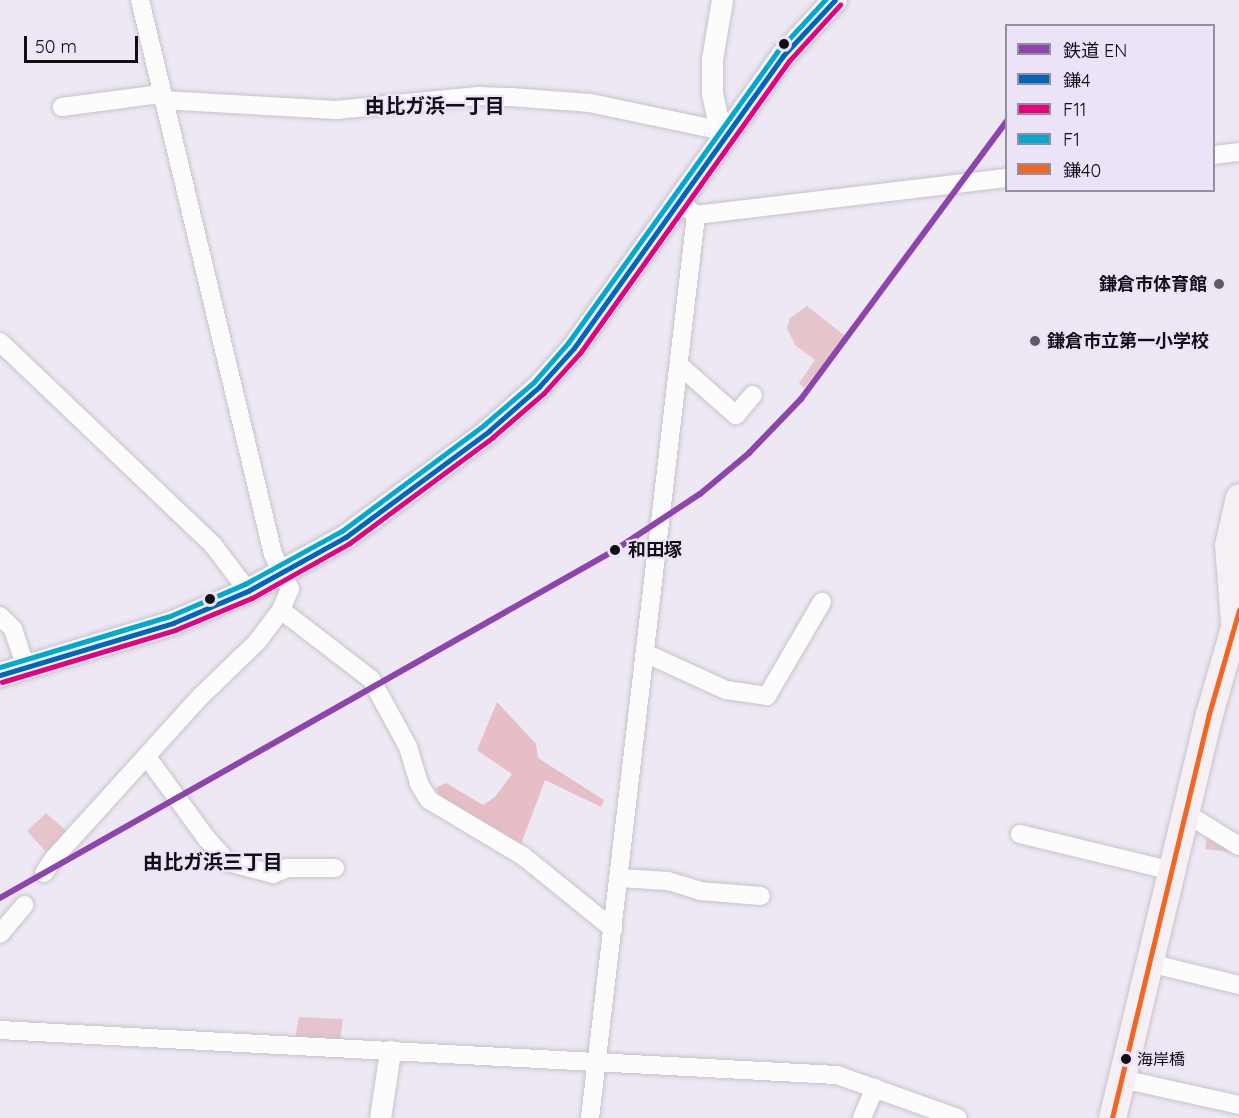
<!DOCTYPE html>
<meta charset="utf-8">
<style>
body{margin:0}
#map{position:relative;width:1239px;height:1118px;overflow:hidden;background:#ede8f3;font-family:Quicksand,"Noto Sans JP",sans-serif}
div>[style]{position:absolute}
.green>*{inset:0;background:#e6c4cc}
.forest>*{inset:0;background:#e8bec6}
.roads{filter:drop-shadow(0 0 2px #c7c3cc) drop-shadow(0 0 2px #c7c3cc)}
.minor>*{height:18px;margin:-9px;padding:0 9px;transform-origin:9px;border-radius:9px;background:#fcfcfd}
.tertiary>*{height:21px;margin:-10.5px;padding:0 10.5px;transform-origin:10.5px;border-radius:10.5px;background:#fcfcfd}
.secondary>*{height:24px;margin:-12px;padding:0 12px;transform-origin:12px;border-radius:12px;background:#f9f6f9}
.primary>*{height:27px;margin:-13.5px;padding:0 13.5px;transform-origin:13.5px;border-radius:13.5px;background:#f6f0f5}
.bus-1>*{height:4.5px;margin:-2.25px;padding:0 2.25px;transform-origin:2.25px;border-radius:2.25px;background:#0065bd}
.bus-2>*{height:4.5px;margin:-2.25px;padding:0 2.25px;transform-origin:2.25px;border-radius:2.25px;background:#e5007d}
.bus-3>*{height:4.5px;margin:-2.25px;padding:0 2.25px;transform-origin:2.25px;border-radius:2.25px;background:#00a9ce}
.bus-4>*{height:4.5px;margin:-2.25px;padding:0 2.25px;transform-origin:2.25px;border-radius:2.25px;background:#f26522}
.rail-1>*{height:6px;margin:-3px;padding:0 3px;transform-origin:3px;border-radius:3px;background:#8e44ad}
.dots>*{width:16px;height:16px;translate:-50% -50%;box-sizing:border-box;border:3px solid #ece3f8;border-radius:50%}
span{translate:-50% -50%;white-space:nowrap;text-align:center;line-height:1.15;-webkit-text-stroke:4.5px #ece3f8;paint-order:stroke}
.bus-label{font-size:16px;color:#110e15}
.left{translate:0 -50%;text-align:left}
.poi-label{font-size:18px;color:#110e15;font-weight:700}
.right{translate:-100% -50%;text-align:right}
.stop-label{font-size:18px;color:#110e15;font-weight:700}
.neighbourhood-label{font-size:20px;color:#110e15;font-weight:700}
.legend{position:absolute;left:1005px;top:24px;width:210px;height:168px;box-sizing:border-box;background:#ece3f8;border:2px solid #948e9d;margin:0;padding:8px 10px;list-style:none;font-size:18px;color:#110e15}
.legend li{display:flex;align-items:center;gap:12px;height:30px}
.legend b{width:30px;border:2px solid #948e9d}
.scale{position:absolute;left:24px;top:36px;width:114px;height:27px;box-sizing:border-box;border:3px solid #110e15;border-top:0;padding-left:8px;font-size:18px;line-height:21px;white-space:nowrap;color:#110e15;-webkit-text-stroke:4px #ece3f8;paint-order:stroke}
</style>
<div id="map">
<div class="green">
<i style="clip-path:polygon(807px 306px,845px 336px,804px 388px,799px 383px,815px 360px,795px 345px,787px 328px,790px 318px)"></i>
<i style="clip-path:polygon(46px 813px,69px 833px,49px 855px,27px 831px)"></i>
<i style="clip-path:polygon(1208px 832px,1231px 847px,1230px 852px,1205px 849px)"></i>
<i style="clip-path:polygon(299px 1017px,343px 1019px,340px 1039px,295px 1037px)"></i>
</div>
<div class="forest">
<i style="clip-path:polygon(497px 702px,536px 744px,538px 758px,604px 800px,601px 807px,545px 780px,520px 847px,448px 806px,435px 788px,446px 783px,483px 805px,495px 797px,512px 774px,477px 750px)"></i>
</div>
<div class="roads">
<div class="minor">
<i style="left:163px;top:100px;width:173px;rotate:3.3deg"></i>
<i style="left:336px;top:110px;width:143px;rotate:-5.6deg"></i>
<i style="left:478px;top:96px;width:33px;rotate:2deg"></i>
<i style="left:511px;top:97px;width:79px;rotate:4.3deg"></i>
<i style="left:590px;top:103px;width:141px;rotate:11.9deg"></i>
<i style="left:62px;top:107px;width:100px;rotate:-7.5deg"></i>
<i style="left:1214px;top:155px;width:25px;rotate:-7deg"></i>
<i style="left:686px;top:207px;width:13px;rotate:39deg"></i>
<i style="left:696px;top:215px;width:312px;rotate:-6.8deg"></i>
<i style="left:0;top:342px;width:294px;rotate:43.6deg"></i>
<i style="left:213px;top:545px;width:58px;rotate:52.7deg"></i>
<i style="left:679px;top:365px;width:76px;rotate:41.3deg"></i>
<i style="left:736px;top:415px;width:26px;rotate:-50deg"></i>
<i style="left:281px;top:610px;width:113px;rotate:37.5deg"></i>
<i style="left:371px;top:679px;width:77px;rotate:61.4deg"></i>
<i style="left:408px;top:747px;width:39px;rotate:73deg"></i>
<i style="left:419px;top:784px;width:19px;rotate:58deg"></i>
<i style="left:429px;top:800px;width:109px;rotate:30.8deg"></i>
<i style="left:523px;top:856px;width:116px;rotate:39deg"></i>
<i style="left:0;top:616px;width:18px;rotate:45deg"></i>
<i style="left:13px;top:629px;width:41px;rotate:71.6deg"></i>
<i style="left:645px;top:653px;width:89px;rotate:24.6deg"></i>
<i style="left:726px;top:690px;width:41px;rotate:8.3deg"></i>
<i style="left:767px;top:696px;width:109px;rotate:-59.7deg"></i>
<i style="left:147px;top:757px;width:102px;rotate:53.8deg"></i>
<i style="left:207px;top:839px;width:31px;rotate:48deg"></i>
<i style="left:228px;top:862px;width:47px;rotate:14.9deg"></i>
<i style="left:273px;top:874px;width:15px;rotate:-23deg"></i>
<i style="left:287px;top:868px;width:48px"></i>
<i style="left:1187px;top:814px;width:61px;rotate:31.6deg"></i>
<i style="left:1020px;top:834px;width:157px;rotate:13.6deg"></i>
<i style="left:44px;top:873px;width:18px;rotate:-56deg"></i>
<i style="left:54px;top:858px;width:217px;rotate:-47.8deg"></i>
<i style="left:200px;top:697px;width:79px;rotate:-44deg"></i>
<i style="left:257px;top:642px;width:40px;rotate:-53deg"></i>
<i style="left:281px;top:610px;width:23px;rotate:-67deg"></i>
<i style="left:290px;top:589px;width:39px;rotate:-116deg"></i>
<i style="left:273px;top:554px;width:570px;rotate:-103.5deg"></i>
<i style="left:619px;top:878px;width:49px;rotate:3.5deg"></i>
<i style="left:668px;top:881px;width:34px;rotate:17deg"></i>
<i style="left:700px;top:891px;width:61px;rotate:4.7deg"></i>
<i style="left:0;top:934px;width:38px;rotate:-50deg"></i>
<i style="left:1149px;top:963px;width:93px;rotate:13.7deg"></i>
<i style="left:0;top:1030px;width:838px;rotate:3.08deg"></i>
<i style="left:837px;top:1075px;width:128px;rotate:19.6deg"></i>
<i style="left:1122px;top:1079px;width:120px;rotate:12.5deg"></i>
<i style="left:590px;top:1118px;width:909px;rotate:-83.3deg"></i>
<i style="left:862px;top:1118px;width:33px;rotate:-67deg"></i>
</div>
<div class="tertiary">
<i style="left:722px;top:0;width:60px;rotate:99.6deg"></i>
<i style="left:712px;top:59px;width:34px;rotate:90deg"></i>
<i style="left:712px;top:93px;width:24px;rotate:78deg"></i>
<i style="left:717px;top:116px;width:19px;rotate:55deg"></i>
<i style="left:380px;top:1118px;width:68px;rotate:-81.5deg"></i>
</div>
<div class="secondary">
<i style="left:0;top:675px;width:181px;rotate:-16.7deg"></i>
<i style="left:173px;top:623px;width:82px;rotate:-23.1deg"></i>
<i style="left:248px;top:591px;width:112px;rotate:-28.9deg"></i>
<i style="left:346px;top:537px;width:178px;rotate:-36.5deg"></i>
<i style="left:489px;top:431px;width:67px;rotate:-41.3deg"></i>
<i style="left:539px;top:387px;width:52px;rotate:-48.1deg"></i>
<i style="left:574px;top:348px;width:359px;rotate:-54.4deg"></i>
<i style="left:783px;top:56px;width:76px;rotate:-47.1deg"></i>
</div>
<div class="primary">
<i style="left:1234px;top:621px;width:76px;rotate:-94.5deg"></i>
<i style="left:1228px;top:545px;width:49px;rotate:-77.1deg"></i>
<i style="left:1112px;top:1118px;width:415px;rotate:-76.5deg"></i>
<i style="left:1209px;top:714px;width:108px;rotate:-73.9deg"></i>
</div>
</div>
<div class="bus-1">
<i style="left:0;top:675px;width:181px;rotate:-16.7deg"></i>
<i style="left:173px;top:623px;width:82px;rotate:-23.1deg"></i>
<i style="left:248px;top:591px;width:112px;rotate:-28.9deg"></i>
<i style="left:346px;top:537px;width:178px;rotate:-36.5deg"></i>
<i style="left:489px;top:431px;width:67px;rotate:-41.3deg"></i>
<i style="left:539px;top:387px;width:52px;rotate:-48.1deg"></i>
<i style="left:574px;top:348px;width:359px;rotate:-54.4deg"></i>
<i style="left:783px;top:56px;width:76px;rotate:-47.1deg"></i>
</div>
<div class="bus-2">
<i style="left:2px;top:682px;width:181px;rotate:-16.7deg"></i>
<i style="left:175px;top:630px;width:83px;rotate:-22.6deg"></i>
<i style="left:252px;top:598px;width:112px;rotate:-29.3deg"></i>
<i style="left:350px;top:543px;width:178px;rotate:-36.5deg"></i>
<i style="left:493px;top:437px;width:67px;rotate:-40.8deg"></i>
<i style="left:544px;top:393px;width:54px;rotate:-48deg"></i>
<i style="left:580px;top:353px;width:359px;rotate:-54.4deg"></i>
<i style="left:789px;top:61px;width:76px;rotate:-47.7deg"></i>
</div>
<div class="bus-3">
<i style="left:0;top:667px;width:177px;rotate:-16.7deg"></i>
<i style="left:170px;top:616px;width:82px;rotate:-23.1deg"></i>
<i style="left:245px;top:584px;width:111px;rotate:-28.7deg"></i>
<i style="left:342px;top:531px;width:177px;rotate:-36.7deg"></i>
<i style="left:484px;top:425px;width:66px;rotate:-40.7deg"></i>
<i style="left:534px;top:382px;width:52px;rotate:-48.9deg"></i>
<i style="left:568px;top:343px;width:358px;rotate:-54.3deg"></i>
<i style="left:777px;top:52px;width:71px;rotate:-47.3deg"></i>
</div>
<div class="bus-4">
<i style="left:1112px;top:1118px;width:415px;rotate:-76.5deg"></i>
<i style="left:1209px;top:714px;width:108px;rotate:-73.9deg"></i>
</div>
<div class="rail-1">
<i style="left:0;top:898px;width:707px;rotate:-29.5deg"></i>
<i style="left:615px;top:550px;width:102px;rotate:-33.4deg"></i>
<i style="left:700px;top:494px;width:64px;rotate:-39.9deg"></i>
<i style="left:749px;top:453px;width:75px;rotate:-46.1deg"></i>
<i style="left:801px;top:399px;width:345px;rotate:-53.5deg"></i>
</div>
<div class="dots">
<i style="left:784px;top:44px;background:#110e15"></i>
<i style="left:1219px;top:284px;background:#5e5a63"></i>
<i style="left:1035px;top:341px;background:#5e5a63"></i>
<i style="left:615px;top:550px;background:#110e15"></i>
<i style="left:210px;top:599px;background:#110e15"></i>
<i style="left:1126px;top:1059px;background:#110e15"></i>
</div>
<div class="bus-label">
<span class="left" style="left:1137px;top:1059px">海岸橋</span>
</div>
<div class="poi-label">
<span class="right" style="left:1207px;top:284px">鎌倉市体育館</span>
<span class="left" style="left:1047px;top:341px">鎌倉市立第一小学校</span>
</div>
<div class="stop-label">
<span class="left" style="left:628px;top:550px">和田塚</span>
</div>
<div class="neighbourhood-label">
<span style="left:435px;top:105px">由比ガ浜一丁目</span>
<span style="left:213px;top:861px">由比ガ浜三丁目</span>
</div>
<ul class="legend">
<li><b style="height:8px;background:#8e44ad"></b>鉄道 EN</li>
<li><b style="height:8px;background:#0065bd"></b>鎌4</li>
<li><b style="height:8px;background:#e5007d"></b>F11</li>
<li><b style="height:8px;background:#00a9ce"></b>F1</li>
<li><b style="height:8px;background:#f26522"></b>鎌40</li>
</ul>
<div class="scale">50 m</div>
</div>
